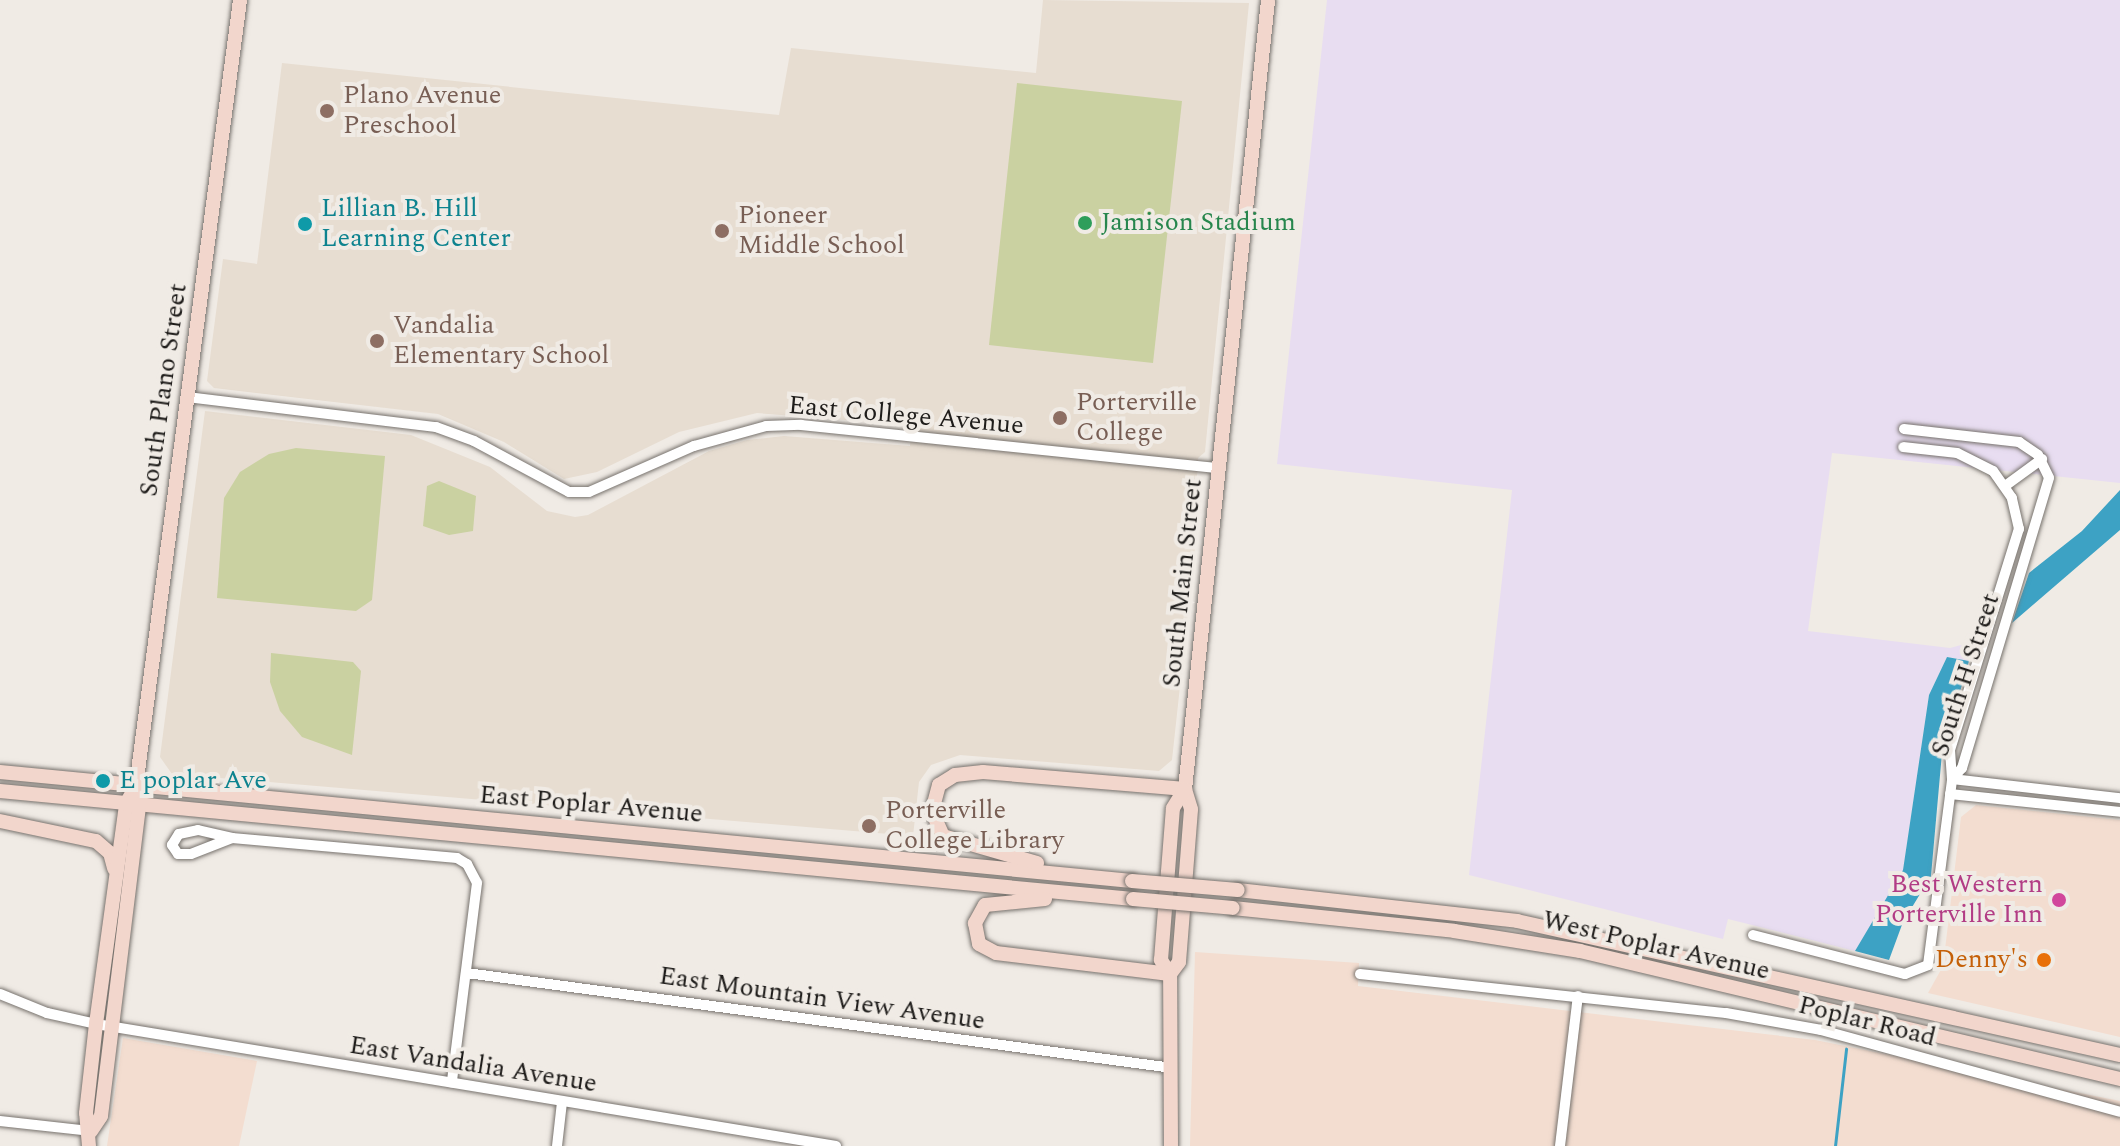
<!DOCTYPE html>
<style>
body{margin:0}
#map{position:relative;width:2120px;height:1146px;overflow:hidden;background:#f0ebe5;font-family:Spectral,serif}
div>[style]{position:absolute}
.commercial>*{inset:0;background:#f3ddd0}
.industrial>*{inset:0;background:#e8ddf1}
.built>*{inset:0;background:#e7ddd1}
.green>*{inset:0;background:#cad1a1}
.water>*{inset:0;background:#3da2c4}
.stream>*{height:3px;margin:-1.5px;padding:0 1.5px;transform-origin:1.5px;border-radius:1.5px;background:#3da2c4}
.roads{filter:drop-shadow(0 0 2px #77726d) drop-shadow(0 0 2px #77726d)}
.minor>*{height:10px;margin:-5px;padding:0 5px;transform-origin:5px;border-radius:5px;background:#fff}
.secondary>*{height:14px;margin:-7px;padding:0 7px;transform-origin:7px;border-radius:7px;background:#f2d6cc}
.bridges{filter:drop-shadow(0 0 2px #77726d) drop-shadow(0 0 2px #77726d)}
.secondary-bridge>*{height:14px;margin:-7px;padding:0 7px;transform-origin:7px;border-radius:7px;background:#f2d6cc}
.dots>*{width:22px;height:22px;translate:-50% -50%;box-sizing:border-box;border:4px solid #f0ebe5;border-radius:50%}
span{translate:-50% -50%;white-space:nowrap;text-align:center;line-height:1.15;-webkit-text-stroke:8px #f0ebe5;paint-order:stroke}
.education-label{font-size:26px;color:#785e54}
.left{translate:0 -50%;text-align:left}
.culture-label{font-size:26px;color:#0d838f}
.leisure-label{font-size:26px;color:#27864d}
.street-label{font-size:26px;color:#1e1c1a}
.hotel-label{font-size:26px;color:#b23c85}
.right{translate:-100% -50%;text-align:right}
.food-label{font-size:26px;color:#c56008}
</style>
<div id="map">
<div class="commercial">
<i style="clip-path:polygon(1976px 805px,2120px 820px,2120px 1037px,1928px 993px,1943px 966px,1961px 817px)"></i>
<i style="clip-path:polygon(1195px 952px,1359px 963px,1358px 986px,1815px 1040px,2120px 1101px,2120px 1146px,1190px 1146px)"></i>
<i style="clip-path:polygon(123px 1038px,257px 1061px,239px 1146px,107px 1146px)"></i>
</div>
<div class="industrial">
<i style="clip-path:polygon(1327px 0,2120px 0,2120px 483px,1832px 453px,1808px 631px,1950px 648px,1976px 641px,1969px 661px,1947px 657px,1929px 695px,1903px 870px,1855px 951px,1728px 919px,1723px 939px,1469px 875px,1512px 490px,1277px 464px)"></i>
</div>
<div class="built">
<i style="clip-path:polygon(1043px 0,1249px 3px,1205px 452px,1198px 458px,1197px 477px,1202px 484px,1172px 760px,1159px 771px,960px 755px,931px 765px,919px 782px,913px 836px,172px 774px,160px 757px,205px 411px,411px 435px,490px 467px,547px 511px,575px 517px,588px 515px,709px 451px,747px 440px,784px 436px,910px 446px,911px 425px,757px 413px,679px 432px,597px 472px,564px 479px,504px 442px,438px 414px,214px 388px,207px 381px,223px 259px,257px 264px,282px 63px,779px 115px,791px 48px,1036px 73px)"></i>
</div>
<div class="green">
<i style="clip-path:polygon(1017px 83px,1182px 101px,1153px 363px,989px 345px)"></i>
<i style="clip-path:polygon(296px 448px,385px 456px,372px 600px,356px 611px,217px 598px,224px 498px,240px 472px,269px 454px)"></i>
<i style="clip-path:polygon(439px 481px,476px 496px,473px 531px,449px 535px,423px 526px,427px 486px)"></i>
<i style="clip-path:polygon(271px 653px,353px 662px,361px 671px,352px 755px,302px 737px,280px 711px,270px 682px)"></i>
</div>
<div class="water">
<i style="clip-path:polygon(2120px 490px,2120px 530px,2012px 623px,2029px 573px,2082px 531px)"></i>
<i style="clip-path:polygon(1947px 657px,1969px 661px,1942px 753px,1931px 876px,1903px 922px,1889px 960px,1855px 951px,1903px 870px,1929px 695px)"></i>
</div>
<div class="stream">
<i style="left:1835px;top:1146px;width:98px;rotate:-83.5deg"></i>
</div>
<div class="roads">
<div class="minor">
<i style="left:187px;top:397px;width:251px;rotate:6.9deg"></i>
<i style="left:436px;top:427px;width:40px;rotate:20.2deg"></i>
<i style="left:474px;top:441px;width:108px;rotate:28.2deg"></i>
<i style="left:569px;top:492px;width:20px"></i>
<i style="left:589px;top:492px;width:115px;rotate:-23.7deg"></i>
<i style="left:694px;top:446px;width:75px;rotate:-15.5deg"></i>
<i style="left:766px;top:426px;width:35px;rotate:-2deg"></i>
<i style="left:801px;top:425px;width:420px;rotate:5.9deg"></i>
<i style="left:1904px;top:429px;width:116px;rotate:6.4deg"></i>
<i style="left:2019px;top:442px;width:23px;rotate:34deg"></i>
<i style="left:2038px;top:455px;width:25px;rotate:64deg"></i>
<i style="left:2049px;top:478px;width:303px;rotate:106.7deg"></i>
<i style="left:1962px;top:768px;width:15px;rotate:132deg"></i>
<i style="left:2005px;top:486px;width:46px;rotate:-36.1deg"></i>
<i style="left:1952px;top:779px;width:169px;rotate:6.5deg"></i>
<i style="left:1950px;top:794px;width:171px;rotate:6deg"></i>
<i style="left:232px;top:838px;width:44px;rotate:158.7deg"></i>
<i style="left:191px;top:854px;width:13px;rotate:180deg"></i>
<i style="left:178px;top:854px;width:11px;rotate:-124deg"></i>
<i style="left:172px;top:845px;width:13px;rotate:-58deg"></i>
<i style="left:179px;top:834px;width:19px;rotate:-12deg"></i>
<i style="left:198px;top:830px;width:35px;rotate:13deg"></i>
<i style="left:232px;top:838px;width:226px;rotate:5.1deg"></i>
<i style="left:457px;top:858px;width:12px;rotate:31deg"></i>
<i style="left:467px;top:864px;width:21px;rotate:62deg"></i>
<i style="left:477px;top:883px;width:201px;rotate:97.2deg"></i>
<i style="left:1753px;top:935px;width:157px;rotate:14.4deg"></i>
<i style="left:1905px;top:974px;width:25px;rotate:-21deg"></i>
<i style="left:1928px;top:965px;width:188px;rotate:-82.6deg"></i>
<i style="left:1952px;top:779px;width:29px;rotate:-94deg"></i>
<i style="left:1950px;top:750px;width:232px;rotate:-72.7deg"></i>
<i style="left:2019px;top:529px;width:32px;rotate:-103deg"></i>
<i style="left:2012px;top:498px;width:33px;rotate:-125deg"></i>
<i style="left:1993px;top:471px;width:40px;rotate:-153.4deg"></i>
<i style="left:1957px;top:453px;width:54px;rotate:-173.7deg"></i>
<i style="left:467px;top:973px;width:711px;rotate:7.67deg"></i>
<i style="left:1360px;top:974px;width:368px;rotate:6.1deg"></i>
<i style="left:1726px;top:1013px;width:97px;rotate:10.1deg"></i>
<i style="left:1821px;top:1030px;width:310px;rotate:15.3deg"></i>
<i style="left:0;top:994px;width:51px;rotate:22deg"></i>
<i style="left:47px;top:1013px;width:50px;rotate:12.7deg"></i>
<i style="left:96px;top:1024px;width:750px;rotate:9.36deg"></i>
<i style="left:0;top:1121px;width:92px;rotate:6.3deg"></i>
<i style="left:557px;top:1146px;width:44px;rotate:-83.5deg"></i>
<i style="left:1560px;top:1146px;width:151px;rotate:-83.2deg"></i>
</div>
<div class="secondary">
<i style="left:0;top:772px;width:1137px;rotate:5.5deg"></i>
<i style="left:0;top:791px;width:1138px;rotate:5.45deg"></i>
<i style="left:0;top:821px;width:98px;rotate:11.8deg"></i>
<i style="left:96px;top:841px;width:18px;rotate:41deg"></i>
<i style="left:110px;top:853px;width:16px;rotate:75deg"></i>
<i style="left:1037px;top:863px;width:98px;rotate:-164deg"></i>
<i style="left:943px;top:836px;width:27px;rotate:-114deg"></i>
<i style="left:932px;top:811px;width:27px;rotate:-75deg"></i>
<i style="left:939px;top:785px;width:19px;rotate:-32deg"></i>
<i style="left:955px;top:775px;width:28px;rotate:-6deg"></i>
<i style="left:983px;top:772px;width:203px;rotate:4.8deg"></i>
<i style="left:1238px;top:890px;width:281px;rotate:6.3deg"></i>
<i style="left:1517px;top:921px;width:618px;rotate:12.53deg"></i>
<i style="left:1045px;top:899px;width:60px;rotate:174.3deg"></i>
<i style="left:985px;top:905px;width:21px;rotate:119deg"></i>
<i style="left:975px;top:923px;width:21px;rotate:79deg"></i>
<i style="left:979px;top:944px;width:19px;rotate:28deg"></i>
<i style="left:996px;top:953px;width:175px;rotate:6.9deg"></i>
<i style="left:1233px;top:908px;width:222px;rotate:5.9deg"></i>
<i style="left:1454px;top:931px;width:128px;rotate:9deg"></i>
<i style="left:1580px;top:951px;width:555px;rotate:13.34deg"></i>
<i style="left:1170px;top:974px;width:15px;rotate:-53deg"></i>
<i style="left:1179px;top:962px;width:153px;rotate:-85.5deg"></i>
<i style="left:1191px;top:809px;width:21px;rotate:-107deg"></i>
<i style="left:1185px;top:789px;width:793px;rotate:-83.99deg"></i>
<i style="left:91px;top:1131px;width:18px;rotate:-56deg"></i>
<i style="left:101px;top:1116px;width:320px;rotate:-83deg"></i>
<i style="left:89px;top:1146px;width:33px;rotate:-95deg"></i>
<i style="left:86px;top:1113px;width:90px;rotate:-83.6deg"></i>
<i style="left:96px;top:1024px;width:222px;rotate:-82.2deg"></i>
<i style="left:126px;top:804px;width:21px;rotate:-61deg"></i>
<i style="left:136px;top:786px;width:793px;rotate:-82.46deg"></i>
<i style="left:1171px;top:1146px;width:172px;rotate:-90.3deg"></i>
<i style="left:1170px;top:974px;width:17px;rotate:-123deg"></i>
<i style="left:1161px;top:960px;width:152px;rotate:-85.5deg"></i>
<i style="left:1173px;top:808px;width:22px;rotate:-58deg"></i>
</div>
</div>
<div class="bridges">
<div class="secondary-bridge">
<i style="left:1132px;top:881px;width:106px;rotate:4.9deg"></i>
<i style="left:1133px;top:899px;width:100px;rotate:5.1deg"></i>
</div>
</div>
<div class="dots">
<i style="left:327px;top:111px;background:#8d6e63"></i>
<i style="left:1085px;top:223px;background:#2e9e5b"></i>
<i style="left:305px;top:224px;background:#0f9aa8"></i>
<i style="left:722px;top:231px;background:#8d6e63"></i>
<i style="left:377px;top:341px;background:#8d6e63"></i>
<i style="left:1060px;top:418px;background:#8d6e63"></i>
<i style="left:103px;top:781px;background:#0f9aa8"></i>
<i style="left:869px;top:826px;background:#8d6e63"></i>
<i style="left:2059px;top:900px;background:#d1479c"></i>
<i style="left:2044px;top:960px;background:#e8710a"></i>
</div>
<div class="education-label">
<span class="left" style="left:343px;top:111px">Plano Avenue<br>Preschool</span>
<span class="left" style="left:738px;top:231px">Pioneer<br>Middle School</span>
<span class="left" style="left:393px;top:341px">Vandalia<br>Elementary School</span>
<span class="left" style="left:1076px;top:418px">Porterville<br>College</span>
<span class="left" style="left:885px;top:826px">Porterville<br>College Library</span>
</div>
<div class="culture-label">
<span class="left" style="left:321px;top:224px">Lillian B. Hill<br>Learning Center</span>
<span class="left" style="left:119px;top:781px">E poplar Ave</span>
</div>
<div class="leisure-label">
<span class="left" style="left:1101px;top:223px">Jamison Stadium</span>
</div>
<div class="street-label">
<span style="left:164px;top:390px;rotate:-82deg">South Plano Street</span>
<span style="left:906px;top:416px;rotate:5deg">East College Avenue</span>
<span style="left:1183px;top:583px;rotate:-84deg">South Main Street</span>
<span style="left:1966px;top:675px;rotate:-72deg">South H Street</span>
<span style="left:591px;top:805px;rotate:5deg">East Poplar Avenue</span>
<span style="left:1656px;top:946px;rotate:13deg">West Poplar Avenue</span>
<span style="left:822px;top:999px;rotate:8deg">East Mountain View Avenue</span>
<span style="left:1867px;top:1022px;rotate:14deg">Poplar Road</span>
<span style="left:473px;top:1065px;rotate:9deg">East Vandalia Avenue</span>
</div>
<div class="hotel-label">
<span class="right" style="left:2043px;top:900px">Best Western<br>Porterville Inn</span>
</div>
<div class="food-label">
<span class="right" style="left:2028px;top:960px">Denny's</span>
</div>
</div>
